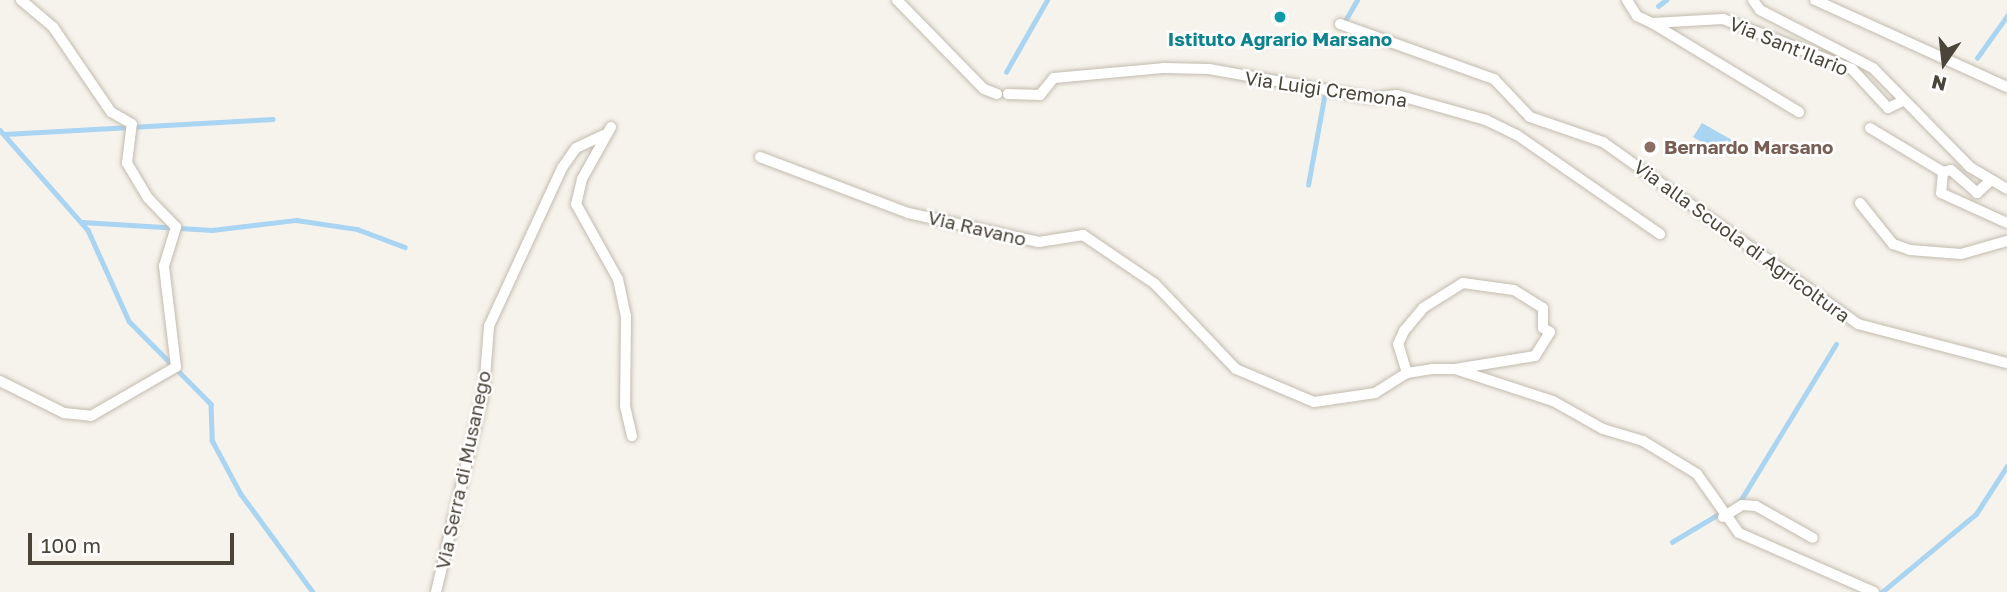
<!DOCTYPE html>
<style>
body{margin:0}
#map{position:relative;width:2007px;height:592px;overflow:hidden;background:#f6f3ec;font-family:"Golos Text",sans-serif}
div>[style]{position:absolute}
.water>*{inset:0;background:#a9d4f2}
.stream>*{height:4.5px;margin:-2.25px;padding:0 2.25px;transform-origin:2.25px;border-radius:2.25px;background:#a9d4f2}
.roads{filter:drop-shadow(0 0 2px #c2bbae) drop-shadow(0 0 2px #c2bbae)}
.street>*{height:10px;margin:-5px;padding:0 5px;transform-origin:5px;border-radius:5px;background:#fff}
.dots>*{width:19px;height:19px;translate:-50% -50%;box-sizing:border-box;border:4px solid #fff;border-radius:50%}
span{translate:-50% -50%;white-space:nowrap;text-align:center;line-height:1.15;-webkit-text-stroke:5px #fff;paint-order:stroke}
.culture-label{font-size:19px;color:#0d838f;font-weight:700}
.street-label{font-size:19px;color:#4b4439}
.education-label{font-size:19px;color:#785e54;font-weight:700}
.left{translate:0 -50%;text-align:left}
.north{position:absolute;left:1909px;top:28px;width:70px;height:70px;-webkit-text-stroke:5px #fff;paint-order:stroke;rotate:194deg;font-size:19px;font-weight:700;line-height:28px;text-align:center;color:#4b4439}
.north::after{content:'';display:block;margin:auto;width:24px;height:32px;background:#4b4439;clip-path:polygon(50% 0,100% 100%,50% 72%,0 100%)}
.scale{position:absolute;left:28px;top:533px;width:206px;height:32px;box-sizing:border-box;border:4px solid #4b4439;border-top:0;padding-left:9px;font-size:21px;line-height:24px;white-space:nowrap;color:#4b4439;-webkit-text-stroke:5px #fff;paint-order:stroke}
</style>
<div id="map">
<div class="water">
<i style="clip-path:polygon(1702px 123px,1732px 140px,1723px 155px,1693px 137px)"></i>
</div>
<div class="stream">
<i style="left:1658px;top:6px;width:10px;rotate:-37deg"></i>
<i style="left:1346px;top:19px;width:22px;rotate:-60deg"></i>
<i style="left:1977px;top:58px;width:52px;rotate:-54.5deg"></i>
<i style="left:1006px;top:72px;width:83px;rotate:-60.3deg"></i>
<i style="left:0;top:130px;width:133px;rotate:48.7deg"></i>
<i style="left:88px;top:230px;width:100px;rotate:65.7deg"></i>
<i style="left:129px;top:321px;width:117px;rotate:45.3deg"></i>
<i style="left:211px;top:404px;width:36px;rotate:88deg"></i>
<i style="left:212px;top:440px;width:61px;rotate:61.8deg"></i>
<i style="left:241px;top:494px;width:122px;rotate:53.7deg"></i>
<i style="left:5px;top:134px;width:268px;rotate:-3.2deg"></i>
<i style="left:1308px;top:185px;width:88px;rotate:-79.6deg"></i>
<i style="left:82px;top:222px;width:130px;rotate:3.5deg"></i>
<i style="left:212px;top:230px;width:85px;rotate:-6.8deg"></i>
<i style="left:296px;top:220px;width:62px;rotate:8.4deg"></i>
<i style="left:357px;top:229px;width:51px;rotate:20.6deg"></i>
<i style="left:1739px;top:503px;width:186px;rotate:-58.6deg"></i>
<i style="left:1672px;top:542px;width:58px;rotate:-31deg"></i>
<i style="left:1882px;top:592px;width:122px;rotate:-39.7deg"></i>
<i style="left:1976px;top:514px;width:57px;rotate:-57.1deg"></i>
</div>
<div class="roads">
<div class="street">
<i style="left:897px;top:0;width:124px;rotate:45.7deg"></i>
<i style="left:984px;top:89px;width:14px;rotate:21deg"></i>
<i style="left:1627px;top:0;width:19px;rotate:58deg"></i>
<i style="left:1637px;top:16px;width:17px;rotate:25deg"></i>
<i style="left:1652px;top:23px;width:71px;rotate:-3.2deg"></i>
<i style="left:1723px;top:19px;width:138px;rotate:21.2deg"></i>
<i style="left:1852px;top:69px;width:53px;rotate:47.3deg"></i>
<i style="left:1888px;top:108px;width:17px;rotate:-25deg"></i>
<i style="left:1753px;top:0;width:12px;rotate:55deg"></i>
<i style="left:1760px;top:10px;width:127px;rotate:27.2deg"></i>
<i style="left:1873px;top:68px;width:139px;rotate:45.6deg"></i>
<i style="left:1970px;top:167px;width:43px;rotate:30.7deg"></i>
<i style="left:1815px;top:0;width:211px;rotate:24.4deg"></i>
<i style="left:1652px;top:23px;width:172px;rotate:31.2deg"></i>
<i style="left:1340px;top:24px;width:164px;rotate:19.7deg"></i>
<i style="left:1494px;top:79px;width:52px;rotate:46.5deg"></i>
<i style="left:1530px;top:117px;width:77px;rotate:18.9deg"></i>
<i style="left:1603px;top:142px;width:313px;rotate:35.5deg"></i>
<i style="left:1858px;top:324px;width:154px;rotate:14.7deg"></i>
<i style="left:1008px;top:94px;width:32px;rotate:2deg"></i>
<i style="left:1040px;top:95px;width:22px;rotate:-51deg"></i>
<i style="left:1054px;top:78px;width:109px;rotate:-5.2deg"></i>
<i style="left:1163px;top:68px;width:46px;rotate:1.2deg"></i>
<i style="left:1209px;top:69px;width:166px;rotate:10.1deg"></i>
<i style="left:1372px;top:98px;width:25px;rotate:-7deg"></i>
<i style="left:1397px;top:95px;width:92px;rotate:15.7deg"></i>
<i style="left:1486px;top:120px;width:34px;rotate:26deg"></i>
<i style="left:1517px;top:135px;width:174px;rotate:34.7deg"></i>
<i style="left:611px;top:127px;width:60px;rotate:119.1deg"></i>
<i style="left:582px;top:179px;width:26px;rotate:103deg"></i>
<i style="left:576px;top:204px;width:86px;rotate:60.8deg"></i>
<i style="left:618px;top:279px;width:38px;rotate:78deg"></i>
<i style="left:626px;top:316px;width:90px;rotate:90.6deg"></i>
<i style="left:625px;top:406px;width:31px;rotate:77deg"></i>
<i style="left:1870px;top:128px;width:85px;rotate:31.1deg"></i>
<i style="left:760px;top:157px;width:158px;rotate:20.7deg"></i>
<i style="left:908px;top:213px;width:134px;rotate:12.5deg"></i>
<i style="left:1039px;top:242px;width:45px;rotate:-9deg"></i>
<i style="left:1083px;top:235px;width:87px;rotate:34.2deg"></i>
<i style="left:1155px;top:284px;width:117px;rotate:46.4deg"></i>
<i style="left:1236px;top:369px;width:85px;rotate:22.9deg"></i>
<i style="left:1314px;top:402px;width:62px;rotate:-8.4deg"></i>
<i style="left:1375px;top:393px;width:38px;rotate:-32deg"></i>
<i style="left:1407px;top:373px;width:25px;rotate:-9deg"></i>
<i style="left:1432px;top:369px;width:23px"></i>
<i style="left:1455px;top:369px;width:103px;rotate:18.1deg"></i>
<i style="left:1553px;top:401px;width:57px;rotate:29.2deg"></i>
<i style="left:1603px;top:429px;width:42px;rotate:16.7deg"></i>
<i style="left:1643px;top:441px;width:63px;rotate:31.4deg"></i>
<i style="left:1697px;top:474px;width:72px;rotate:54.6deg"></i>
<i style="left:1739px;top:533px;width:147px;rotate:23.6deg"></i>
<i style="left:1943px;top:172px;width:21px;rotate:95deg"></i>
<i style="left:1941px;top:193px;width:72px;rotate:24.4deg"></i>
<i style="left:1943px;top:172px;width:8px;rotate:-14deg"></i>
<i style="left:1951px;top:170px;width:35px;rotate:41deg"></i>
<i style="left:1977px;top:193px;width:18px;rotate:-43deg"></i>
<i style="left:1860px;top:203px;width:53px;rotate:51.2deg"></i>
<i style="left:1893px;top:244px;width:18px;rotate:19deg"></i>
<i style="left:1910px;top:250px;width:51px;rotate:4.5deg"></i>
<i style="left:1961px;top:254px;width:48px;rotate:-15.8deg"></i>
<i style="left:1407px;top:373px;width:30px;rotate:-107deg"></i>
<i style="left:1398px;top:344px;width:14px;rotate:-65deg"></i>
<i style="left:1404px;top:331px;width:30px;rotate:-50deg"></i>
<i style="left:1423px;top:308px;width:47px;rotate:-32deg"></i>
<i style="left:1463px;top:283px;width:51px;rotate:7.8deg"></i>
<i style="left:1514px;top:290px;width:34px;rotate:32deg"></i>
<i style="left:1543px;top:308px;width:20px;rotate:90deg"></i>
<i style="left:1543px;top:328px;width:8px;rotate:30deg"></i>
<i style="left:1550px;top:332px;width:28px;rotate:122deg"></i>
<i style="left:1535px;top:356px;width:81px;rotate:170.8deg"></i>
<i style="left:0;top:381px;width:72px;rotate:26.6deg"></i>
<i style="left:64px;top:413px;width:27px;rotate:6deg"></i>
<i style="left:91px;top:416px;width:98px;rotate:-30deg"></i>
<i style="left:176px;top:367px;width:102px;rotate:-96.8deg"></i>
<i style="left:164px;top:266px;width:41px;rotate:-72.9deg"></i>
<i style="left:176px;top:227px;width:40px;rotate:-134deg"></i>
<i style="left:148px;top:198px;width:41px;rotate:-121deg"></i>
<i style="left:127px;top:163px;width:39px;rotate:-83deg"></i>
<i style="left:132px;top:124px;width:24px;rotate:-150deg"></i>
<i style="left:111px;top:112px;width:103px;rotate:-124.3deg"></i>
<i style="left:53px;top:27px;width:42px;rotate:-139.8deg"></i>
<i style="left:1723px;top:517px;width:22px;rotate:-32deg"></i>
<i style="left:1742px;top:505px;width:14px;rotate:4deg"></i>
<i style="left:1756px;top:506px;width:65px;rotate:29.3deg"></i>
<i style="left:436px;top:592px;width:208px;rotate:-76.6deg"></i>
<i style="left:484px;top:390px;width:64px;rotate:-85.5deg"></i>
<i style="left:489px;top:326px;width:174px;rotate:-65.2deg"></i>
<i style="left:562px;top:168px;width:24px;rotate:-55deg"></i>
<i style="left:576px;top:148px;width:31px;rotate:-25deg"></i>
</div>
</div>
<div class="dots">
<i style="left:1280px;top:17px;background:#0f9aa8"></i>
<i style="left:1650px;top:147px;background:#8d6e63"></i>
</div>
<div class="culture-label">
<span style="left:1280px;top:39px">Istituto Agrario Marsano</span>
</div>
<div class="street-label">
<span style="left:1789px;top:46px;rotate:22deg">Via Sant'Ilario</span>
<span style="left:1326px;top:89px;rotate:8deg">Via Luigi Cremona</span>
<span style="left:977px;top:228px;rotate:13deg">Via Ravano</span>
<span style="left:1742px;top:241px;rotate:36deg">Via alla Scuola di Agricoltura</span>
<span style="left:463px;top:470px;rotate:-78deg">Via Serra di Musanego</span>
</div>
<div class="education-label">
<span class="left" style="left:1664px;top:147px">Bernardo Marsano</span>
</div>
<div class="north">N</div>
<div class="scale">100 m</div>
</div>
